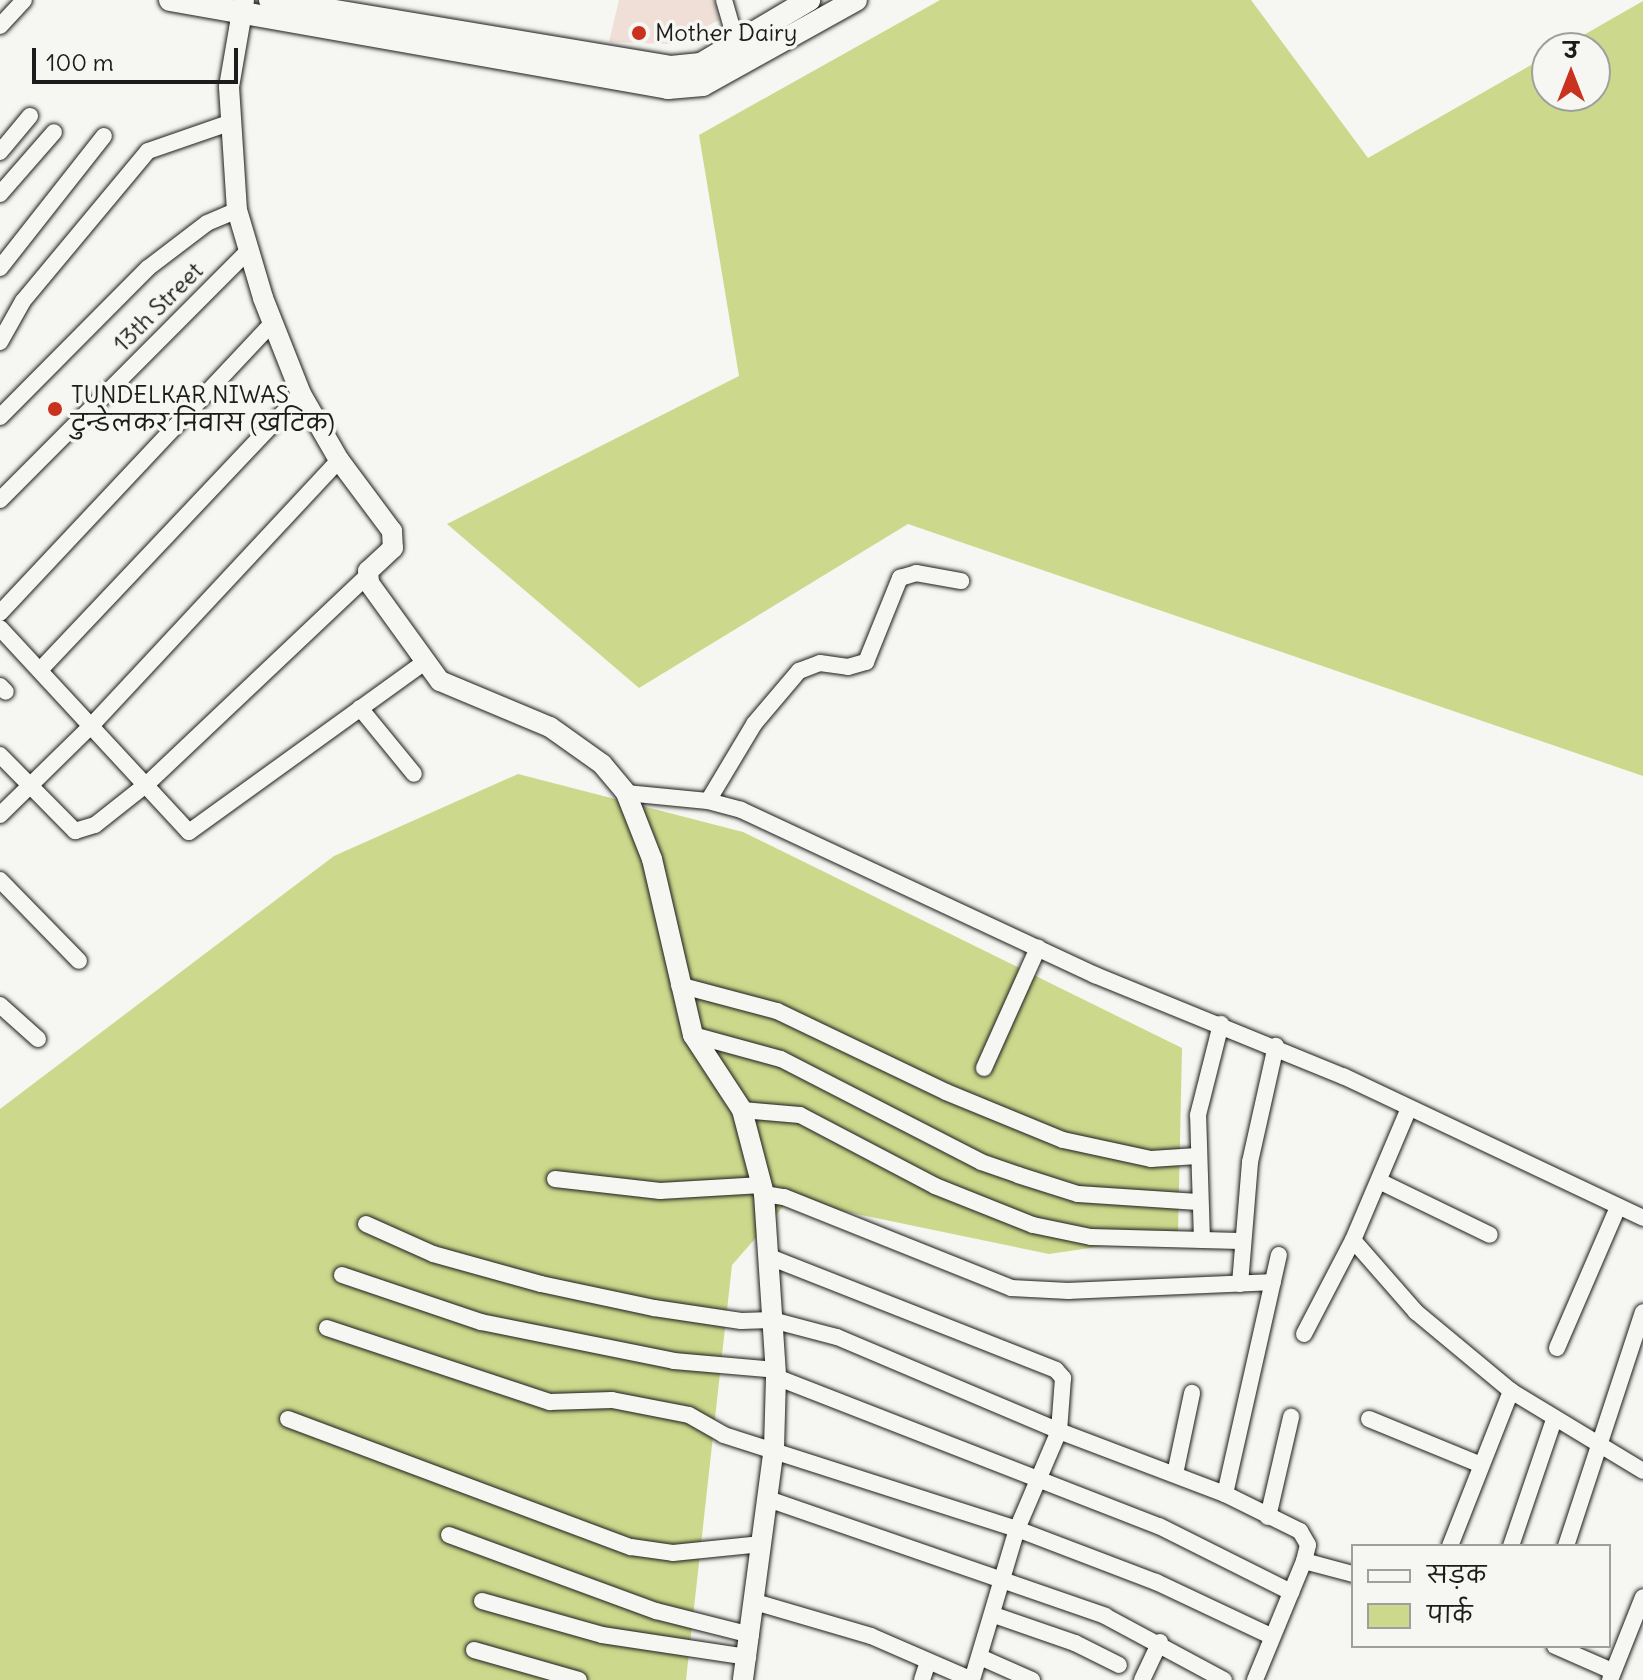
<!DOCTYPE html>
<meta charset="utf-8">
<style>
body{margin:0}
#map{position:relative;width:1643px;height:1680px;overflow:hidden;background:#f6f6f2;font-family:Delius,"Playpen Sans Deva",sans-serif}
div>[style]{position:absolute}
.built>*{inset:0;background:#efdfd6}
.green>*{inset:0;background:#ccd98c}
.roads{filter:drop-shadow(0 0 2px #1c1c1c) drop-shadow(0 0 2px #1c1c1c)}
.minor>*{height:16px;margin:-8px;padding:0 8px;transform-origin:8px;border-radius:8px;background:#f6f6f2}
.tertiary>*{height:20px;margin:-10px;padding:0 10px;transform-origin:10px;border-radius:10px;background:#f6f6f2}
.secondary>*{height:22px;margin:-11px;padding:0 11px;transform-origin:11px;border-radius:11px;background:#f6f6f2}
.dots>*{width:22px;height:22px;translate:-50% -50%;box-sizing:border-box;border:4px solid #f6f6f2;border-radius:50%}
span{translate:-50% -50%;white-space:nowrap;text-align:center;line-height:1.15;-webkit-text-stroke:7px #f6f6f2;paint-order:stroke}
.poi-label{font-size:24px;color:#1c1c1c}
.left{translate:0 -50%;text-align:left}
.street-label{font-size:24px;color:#1c1c1c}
.legend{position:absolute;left:1351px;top:1544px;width:260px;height:104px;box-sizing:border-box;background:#f6f6f2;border:2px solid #9f9f9c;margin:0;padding:10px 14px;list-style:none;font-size:24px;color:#1c1c1c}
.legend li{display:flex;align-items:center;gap:16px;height:40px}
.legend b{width:40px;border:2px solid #9f9f9c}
.north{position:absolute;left:1531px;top:32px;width:80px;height:80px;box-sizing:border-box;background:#f6f6f2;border:2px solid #9f9f9c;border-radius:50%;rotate:0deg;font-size:22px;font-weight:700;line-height:32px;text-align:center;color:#1c1c1c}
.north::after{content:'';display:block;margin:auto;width:28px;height:36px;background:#c8321e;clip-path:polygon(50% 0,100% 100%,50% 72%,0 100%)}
.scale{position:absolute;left:32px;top:48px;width:206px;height:36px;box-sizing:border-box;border:4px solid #1c1c1c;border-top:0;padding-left:10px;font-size:24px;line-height:28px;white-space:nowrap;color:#1c1c1c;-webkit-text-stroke:6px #f6f6f2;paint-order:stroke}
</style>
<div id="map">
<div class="built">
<i style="clip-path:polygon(619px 0,714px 0,719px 20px,671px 44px,609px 42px)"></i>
</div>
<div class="green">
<i style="clip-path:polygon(940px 0,1251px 0,1368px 158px,1547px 56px,1547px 96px,1595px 96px,1595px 48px,1561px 48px,1643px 1px,1643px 776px,908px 524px,639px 688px,447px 524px,739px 376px,699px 135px)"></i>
<i style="clip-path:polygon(518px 774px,743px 832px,1182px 1048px,1178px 1235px,1049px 1254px,789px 1200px,732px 1265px,686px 1680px,0 1680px,0 1109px,334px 856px)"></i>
</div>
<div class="roads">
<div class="minor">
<i style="left:724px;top:0;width:54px;rotate:73.9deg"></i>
<i style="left:0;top:26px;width:35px;rotate:-47deg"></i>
<i style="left:0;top:152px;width:47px;rotate:-50.2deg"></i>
<i style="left:0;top:194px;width:82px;rotate:-48.9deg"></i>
<i style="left:0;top:268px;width:168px;rotate:-51.8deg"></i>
<i style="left:0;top:342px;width:47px;rotate:-60.7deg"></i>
<i style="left:23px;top:301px;width:195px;rotate:-50.2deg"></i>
<i style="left:148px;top:151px;width:86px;rotate:-19.1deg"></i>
<i style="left:0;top:417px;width:210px;rotate:-45.2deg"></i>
<i style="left:148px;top:268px;width:74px;rotate:-37.3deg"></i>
<i style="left:207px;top:223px;width:33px;rotate:-23deg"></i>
<i style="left:0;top:500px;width:353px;rotate:-45.1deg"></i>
<i style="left:0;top:613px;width:398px;rotate:-46.8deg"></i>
<i style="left:0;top:628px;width:278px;rotate:47.2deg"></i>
<i style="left:189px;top:832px;width:291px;rotate:-35.8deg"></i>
<i style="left:40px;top:670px;width:380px;rotate:-46.6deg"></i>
<i style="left:0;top:686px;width:8px;rotate:45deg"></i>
<i style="left:360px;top:708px;width:85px;rotate:50.7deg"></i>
<i style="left:0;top:755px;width:107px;rotate:45.4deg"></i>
<i style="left:75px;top:831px;width:21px;rotate:-17deg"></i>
<i style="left:95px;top:825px;width:66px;rotate:-38.3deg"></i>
<i style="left:147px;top:784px;width:303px;rotate:-43.4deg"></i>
<i style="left:626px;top:793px;width:82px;rotate:5.6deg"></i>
<i style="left:708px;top:801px;width:34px;rotate:15deg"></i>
<i style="left:741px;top:810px;width:391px;rotate:25deg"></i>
<i style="left:1095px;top:975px;width:268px;rotate:22.2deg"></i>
<i style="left:1343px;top:1076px;width:332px;rotate:25.3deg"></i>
<i style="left:708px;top:801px;width:90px;rotate:-59.1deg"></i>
<i style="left:754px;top:724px;width:70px;rotate:-49.7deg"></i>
<i style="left:799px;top:671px;width:22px;rotate:-21deg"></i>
<i style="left:820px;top:663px;width:28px;rotate:8deg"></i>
<i style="left:848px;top:667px;width:19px;rotate:-16deg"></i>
<i style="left:866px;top:662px;width:91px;rotate:-68deg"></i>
<i style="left:900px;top:578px;width:17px;rotate:-17deg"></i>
<i style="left:916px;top:573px;width:46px;rotate:10.1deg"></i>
<i style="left:0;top:815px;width:127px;rotate:-44.4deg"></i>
<i style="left:91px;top:726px;width:364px;rotate:-47deg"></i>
<i style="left:0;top:880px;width:113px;rotate:45.7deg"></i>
<i style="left:679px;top:985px;width:101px;rotate:14.9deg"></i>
<i style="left:777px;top:1011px;width:187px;rotate:25.6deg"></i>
<i style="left:946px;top:1092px;width:126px;rotate:22.3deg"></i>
<i style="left:1063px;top:1140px;width:90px;rotate:12.2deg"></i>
<i style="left:1151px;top:1159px;width:46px;rotate:-3.7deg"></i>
<i style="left:0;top:1005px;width:51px;rotate:41.8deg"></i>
<i style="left:693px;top:1035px;width:91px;rotate:15.3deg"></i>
<i style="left:781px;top:1059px;width:225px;rotate:27.2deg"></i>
<i style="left:981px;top:1162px;width:39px;rotate:19deg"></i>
<i style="left:1018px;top:1175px;width:63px;rotate:17.6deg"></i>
<i style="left:1078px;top:1194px;width:120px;rotate:3.8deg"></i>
<i style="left:984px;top:1068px;width:132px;rotate:-65.8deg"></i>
<i style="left:742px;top:1110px;width:58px;rotate:4.9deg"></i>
<i style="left:800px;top:1115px;width:153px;rotate:27.7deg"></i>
<i style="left:935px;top:1186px;width:105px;rotate:21.7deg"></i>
<i style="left:1033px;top:1225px;width:59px;rotate:11.7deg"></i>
<i style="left:1091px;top:1237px;width:149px;rotate:1.5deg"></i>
<i style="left:555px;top:1179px;width:106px;rotate:6.5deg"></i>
<i style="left:660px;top:1191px;width:102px;rotate:-3.4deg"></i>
<i style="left:1379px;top:1181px;width:123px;rotate:25.9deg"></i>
<i style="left:764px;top:1194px;width:20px;rotate:9deg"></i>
<i style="left:784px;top:1197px;width:245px;rotate:21.8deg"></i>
<i style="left:1011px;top:1288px;width:58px;rotate:3deg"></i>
<i style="left:1069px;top:1291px;width:204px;rotate:-2.5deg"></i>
<i style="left:366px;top:1224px;width:73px;rotate:24.1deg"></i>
<i style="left:433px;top:1254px;width:112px;rotate:15.5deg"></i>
<i style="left:541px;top:1284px;width:116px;rotate:12deg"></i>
<i style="left:654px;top:1308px;width:88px;rotate:8.5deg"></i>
<i style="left:741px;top:1321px;width:31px;rotate:-2deg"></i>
<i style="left:772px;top:1320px;width:67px;rotate:14.7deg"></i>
<i style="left:837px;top:1337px;width:241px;rotate:22.9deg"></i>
<i style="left:1059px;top:1431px;width:178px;rotate:20.8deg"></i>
<i style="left:1225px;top:1494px;width:84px;rotate:26.3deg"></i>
<i style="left:1300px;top:1531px;width:16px;rotate:60deg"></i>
<i style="left:1308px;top:1545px;width:16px;rotate:104deg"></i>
<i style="left:1304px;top:1561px;width:129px;rotate:112.4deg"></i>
<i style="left:1202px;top:1240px;width:125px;rotate:-91.8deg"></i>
<i style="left:1198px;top:1115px;width:94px;rotate:-75.8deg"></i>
<i style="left:1353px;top:1240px;width:96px;rotate:48.8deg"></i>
<i style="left:1416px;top:1312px;width:124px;rotate:39.7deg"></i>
<i style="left:1511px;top:1391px;width:154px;rotate:31.2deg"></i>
<i style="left:772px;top:1258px;width:305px;rotate:21.5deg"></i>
<i style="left:1056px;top:1370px;width:11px;rotate:49deg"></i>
<i style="left:1063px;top:1378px;width:53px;rotate:94.3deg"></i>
<i style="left:1059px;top:1431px;width:107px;rotate:113.2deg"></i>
<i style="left:1017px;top:1529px;width:158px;rotate:106.6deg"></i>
<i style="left:342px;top:1275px;width:147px;rotate:18.7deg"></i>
<i style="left:481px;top:1322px;width:197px;rotate:11.4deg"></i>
<i style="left:674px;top:1361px;width:102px;rotate:5deg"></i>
<i style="left:1240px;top:1284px;width:122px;rotate:-85.3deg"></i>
<i style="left:1250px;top:1162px;width:119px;rotate:-77.4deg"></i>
<i style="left:327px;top:1328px;width:235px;rotate:18.4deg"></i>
<i style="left:550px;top:1402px;width:62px;rotate:-1.8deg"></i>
<i style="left:612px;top:1400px;width:78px;rotate:11deg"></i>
<i style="left:689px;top:1415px;width:40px;rotate:29.7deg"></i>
<i style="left:724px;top:1435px;width:308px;rotate:17.8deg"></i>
<i style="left:1017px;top:1529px;width:149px;rotate:20.9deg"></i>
<i style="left:1156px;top:1582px;width:127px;rotate:25.2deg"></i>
<i style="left:1304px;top:1334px;width:106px;rotate:-62.5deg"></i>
<i style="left:1353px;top:1240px;width:143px;rotate:-67deg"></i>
<i style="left:1557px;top:1348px;width:154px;rotate:-66.6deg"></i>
<i style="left:776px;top:1377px;width:411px;rotate:21.3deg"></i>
<i style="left:1159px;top:1526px;width:148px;rotate:26.6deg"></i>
<i style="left:288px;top:1419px;width:366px;rotate:20.5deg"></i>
<i style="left:631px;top:1547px;width:42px;rotate:8.1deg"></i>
<i style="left:673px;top:1553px;width:89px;rotate:-5.8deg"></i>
<i style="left:1369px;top:1419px;width:121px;rotate:22.3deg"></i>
<i style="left:1175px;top:1474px;width:83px;rotate:-78.1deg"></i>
<i style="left:1225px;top:1494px;width:245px;rotate:-77.3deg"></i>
<i style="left:768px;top:1499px;width:357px;rotate:19.1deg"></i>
<i style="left:1105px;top:1616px;width:135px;rotate:28.3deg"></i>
<i style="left:1268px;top:1517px;width:103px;rotate:-77deg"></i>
<i style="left:449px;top:1535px;width:221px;rotate:20.2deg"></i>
<i style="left:656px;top:1611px;width:98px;rotate:14.2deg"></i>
<i style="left:1450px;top:1546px;width:167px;rotate:-68.5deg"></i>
<i style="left:1511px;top:1546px;width:133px;rotate:-71.2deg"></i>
<i style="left:1566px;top:1546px;width:246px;rotate:-71.8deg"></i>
<i style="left:1304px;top:1561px;width:51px;rotate:14.9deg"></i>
<i style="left:482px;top:1601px;width:125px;rotate:15.8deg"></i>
<i style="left:602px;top:1635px;width:148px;rotate:8.6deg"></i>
<i style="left:755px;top:1602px;width:121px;rotate:16.3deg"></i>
<i style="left:871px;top:1636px;width:110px;rotate:23.5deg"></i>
<i style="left:994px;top:1615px;width:86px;rotate:19.1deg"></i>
<i style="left:1075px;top:1643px;width:49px;rotate:26.6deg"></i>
<i style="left:1555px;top:1646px;width:62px;rotate:23.7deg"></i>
<i style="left:474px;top:1650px;width:109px;rotate:15.9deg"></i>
<i style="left:980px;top:1657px;width:57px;rotate:23.9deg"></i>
<i style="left:922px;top:1680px;width:19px;rotate:-72deg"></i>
<i style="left:1142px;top:1680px;width:42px;rotate:-64.7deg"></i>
<i style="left:1610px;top:1680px;width:89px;rotate:-68.3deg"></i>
</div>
<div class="tertiary">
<i style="left:244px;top:0;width:88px;rotate:99.8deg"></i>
<i style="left:229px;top:87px;width:123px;rotate:86.3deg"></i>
<i style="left:237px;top:210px;width:92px;rotate:73.5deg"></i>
<i style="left:263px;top:298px;width:103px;rotate:68.4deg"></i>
<i style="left:301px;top:394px;width:76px;rotate:60.1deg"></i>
<i style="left:339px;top:460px;width:89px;rotate:53.3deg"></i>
<i style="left:392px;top:531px;width:17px;rotate:87deg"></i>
<i style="left:393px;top:548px;width:34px;rotate:137deg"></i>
<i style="left:368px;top:571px;width:12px;rotate:85deg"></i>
<i style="left:369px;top:583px;width:121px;rotate:54.1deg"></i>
<i style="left:440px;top:681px;width:119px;rotate:22.7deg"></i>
<i style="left:550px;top:727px;width:64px;rotate:35.4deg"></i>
<i style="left:602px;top:764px;width:38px;rotate:50deg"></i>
<i style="left:626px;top:793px;width:71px;rotate:68.5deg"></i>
<i style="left:652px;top:859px;width:181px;rotate:76.9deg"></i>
<i style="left:693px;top:1035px;width:90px;rotate:56.8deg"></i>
<i style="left:742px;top:1110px;width:87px;rotate:75.3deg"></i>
<i style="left:764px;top:1194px;width:183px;rotate:86.2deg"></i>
<i style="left:776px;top:1377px;width:70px;rotate:91.6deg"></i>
<i style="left:774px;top:1447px;width:235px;rotate:97.6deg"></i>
</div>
<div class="secondary">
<i style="left:170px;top:0;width:506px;rotate:10.02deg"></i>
<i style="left:668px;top:88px;width:35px;rotate:-5deg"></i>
<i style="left:703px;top:85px;width:175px;rotate:-29.1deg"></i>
<i style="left:270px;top:0;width:407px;rotate:9.5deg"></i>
<i style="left:671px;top:67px;width:30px;rotate:-6deg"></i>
<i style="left:701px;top:64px;width:126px;rotate:-30.7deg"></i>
</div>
</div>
<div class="dots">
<i style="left:639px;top:33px;background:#c8321e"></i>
<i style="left:55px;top:409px;background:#c8321e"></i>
</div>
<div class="poi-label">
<span class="left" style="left:655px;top:33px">Mother Dairy</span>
<span class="left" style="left:71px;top:409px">TUNDELKAR NIWAS<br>टुन्डेलकर निवास (खटिक)</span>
</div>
<div class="street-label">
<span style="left:158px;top:307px;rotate:-45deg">13th Street</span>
</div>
<ul class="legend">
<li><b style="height:10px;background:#f6f6f2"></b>सड़क</li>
<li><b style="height:22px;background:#ccd98c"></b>पार्क</li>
</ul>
<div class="north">उ</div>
<div class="scale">100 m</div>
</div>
